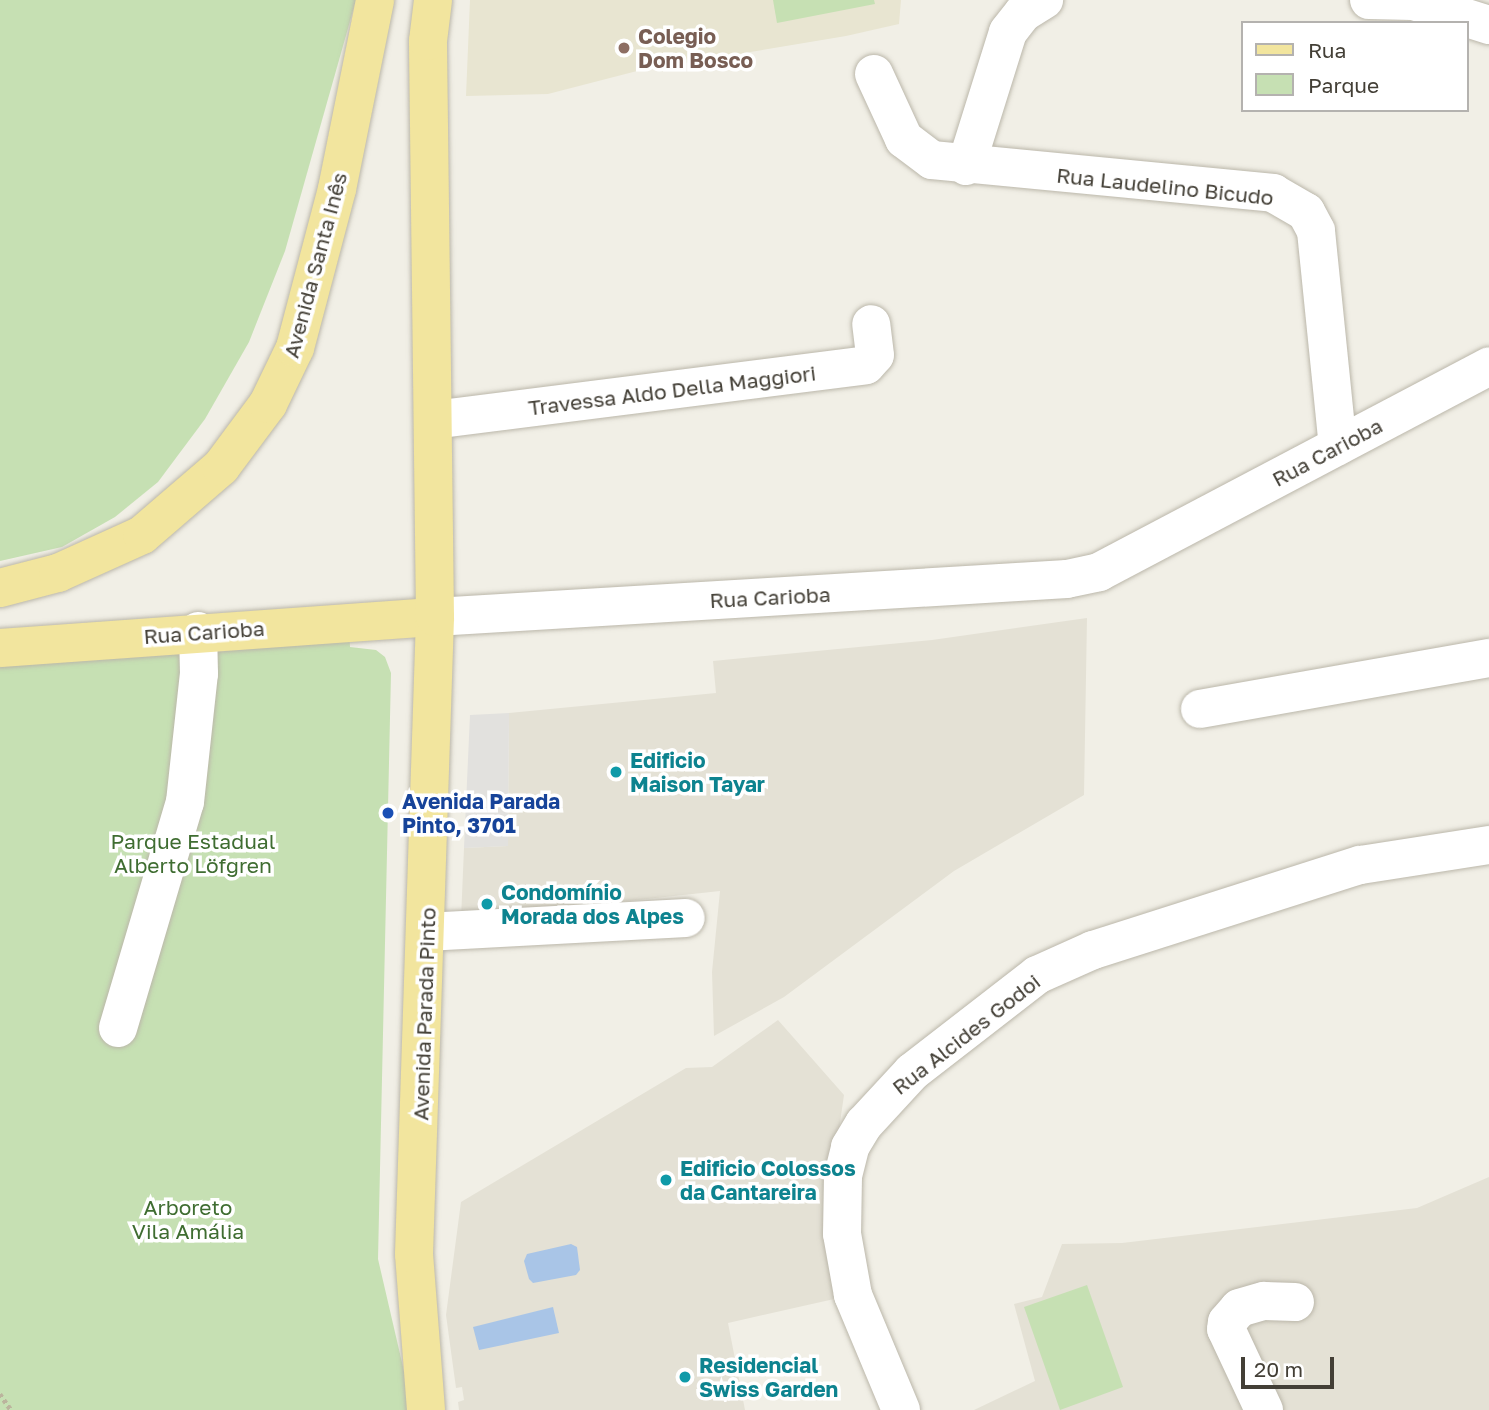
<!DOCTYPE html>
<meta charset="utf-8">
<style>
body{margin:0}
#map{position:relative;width:1489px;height:1410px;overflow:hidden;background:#f1efe6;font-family:"Golos Text",sans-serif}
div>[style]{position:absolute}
.residential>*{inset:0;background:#e4e1d5}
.education>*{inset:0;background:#e8e5d1}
.green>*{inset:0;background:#c6e0b3}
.parking>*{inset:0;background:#e2e1de}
.water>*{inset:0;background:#a9c5e7}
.path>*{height:4.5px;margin-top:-2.25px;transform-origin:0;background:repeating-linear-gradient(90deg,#bbb49d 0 3.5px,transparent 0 7px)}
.roads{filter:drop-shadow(0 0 2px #bbb7aa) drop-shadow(0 0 2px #bbb7aa)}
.minor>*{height:38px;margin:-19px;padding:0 19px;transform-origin:19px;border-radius:19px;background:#fff}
.major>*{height:38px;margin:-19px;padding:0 19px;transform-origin:19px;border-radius:19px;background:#f2e59e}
.dots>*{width:19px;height:19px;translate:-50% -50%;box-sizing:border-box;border:4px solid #fff;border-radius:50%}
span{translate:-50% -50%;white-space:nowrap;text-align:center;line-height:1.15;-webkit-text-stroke:7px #fff;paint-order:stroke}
.education-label{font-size:21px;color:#785e54;font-weight:700}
.left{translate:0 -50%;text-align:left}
.street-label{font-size:21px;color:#433f36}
.culture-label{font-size:21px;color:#0d838f;font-weight:700}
.transit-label{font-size:21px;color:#164399;font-weight:700}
.park-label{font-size:21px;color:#3f6d31}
.legend{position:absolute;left:1241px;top:21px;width:228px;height:91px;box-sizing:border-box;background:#fff;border:2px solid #b4b2af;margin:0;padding:9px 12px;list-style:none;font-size:21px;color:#433f36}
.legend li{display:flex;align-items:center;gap:14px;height:35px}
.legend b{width:35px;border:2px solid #b4b2af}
.scale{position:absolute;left:1241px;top:1357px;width:93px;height:32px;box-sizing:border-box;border:4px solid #433f36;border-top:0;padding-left:9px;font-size:21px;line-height:24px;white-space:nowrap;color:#433f36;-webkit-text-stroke:5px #fff;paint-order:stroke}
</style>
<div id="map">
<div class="residential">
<i style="clip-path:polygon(1087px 618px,1084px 795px,954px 871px,784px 997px,714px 1036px,712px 972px,720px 891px,461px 919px,464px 848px,508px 846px,509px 713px,716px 693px,713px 661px,932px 640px)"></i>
<i style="clip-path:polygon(778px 1020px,844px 1095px,835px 1157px,843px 1297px,728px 1323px,745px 1410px,459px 1410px,458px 1402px,464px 1400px,462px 1387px,456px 1388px,446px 1315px,461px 1202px,686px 1068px,712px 1067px)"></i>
<i style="clip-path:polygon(1489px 1177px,1489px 1410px,974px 1410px,1035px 1381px,1014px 1304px,1042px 1297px,1062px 1244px,1122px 1243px,1417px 1208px)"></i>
</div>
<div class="education">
<i style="clip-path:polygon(470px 0,901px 0,899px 24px,846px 36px,637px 71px,548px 94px,466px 96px)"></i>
</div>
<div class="green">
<i style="clip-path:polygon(0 0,356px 0,285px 251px,249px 342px,205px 419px,158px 482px,115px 517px,62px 547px,0 561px)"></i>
<i style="clip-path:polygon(773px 0,874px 0,875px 4px,777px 23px)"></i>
<i style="clip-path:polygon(349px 622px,350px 647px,376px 650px,385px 657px,391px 673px,378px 1259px,413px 1410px,0 1410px,0 652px)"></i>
<i style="clip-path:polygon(1087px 1285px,1123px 1387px,1060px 1410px,1024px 1307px)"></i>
</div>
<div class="parking">
<i style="clip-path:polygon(509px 713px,508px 846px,464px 848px,470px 715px)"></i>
</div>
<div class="water">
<i style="clip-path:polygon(571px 1244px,577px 1247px,580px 1270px,576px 1275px,533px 1283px,529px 1279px,524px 1261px,527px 1254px)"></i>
<i style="clip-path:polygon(553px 1307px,559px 1333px,479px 1350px,473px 1327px)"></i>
</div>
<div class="path">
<i style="left:0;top:1394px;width:19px;rotate:55deg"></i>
</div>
<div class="roads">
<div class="minor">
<i style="left:1369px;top:0;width:44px;rotate:1.3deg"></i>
<i style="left:1413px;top:1px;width:80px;rotate:17.5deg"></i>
<i style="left:874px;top:74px;width:72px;rotate:65.2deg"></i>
<i style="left:904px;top:139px;width:35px;rotate:37deg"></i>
<i style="left:932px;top:160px;width:343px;rotate:5.5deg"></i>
<i style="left:1273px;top:193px;width:38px;rotate:30deg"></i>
<i style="left:1306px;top:212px;width:21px;rotate:62deg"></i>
<i style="left:1316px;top:231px;width:216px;rotate:84.2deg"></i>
<i style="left:966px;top:166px;width:140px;rotate:-72.6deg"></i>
<i style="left:1008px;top:32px;width:24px;rotate:-52deg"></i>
<i style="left:1023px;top:13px;width:25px;rotate:-32deg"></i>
<i style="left:433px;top:420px;width:436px;rotate:-7.2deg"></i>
<i style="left:866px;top:365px;width:13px;rotate:-48deg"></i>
<i style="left:875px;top:355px;width:31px;rotate:-97deg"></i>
<i style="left:435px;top:617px;width:633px;rotate:-3.44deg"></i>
<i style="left:1067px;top:579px;width:33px;rotate:-12deg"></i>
<i style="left:1099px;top:572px;width:441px;rotate:-27.8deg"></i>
<i style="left:1200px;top:709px;width:293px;rotate:-10deg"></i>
<i style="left:426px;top:932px;width:260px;rotate:-3.1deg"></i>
<i style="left:118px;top:1028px;width:236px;rotate:-73.5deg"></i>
<i style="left:185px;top:802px;width:129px;rotate:-83.8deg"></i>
<i style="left:199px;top:674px;width:43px;rotate:-91.3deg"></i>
<i style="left:901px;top:1410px;width:125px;rotate:-112.7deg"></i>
<i style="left:853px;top:1295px;width:62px;rotate:-100.2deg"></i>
<i style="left:842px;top:1234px;width:58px;rotate:-89deg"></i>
<i style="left:843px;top:1176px;width:30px;rotate:-76deg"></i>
<i style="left:850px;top:1147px;width:27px;rotate:-59deg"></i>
<i style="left:864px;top:1124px;width:71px;rotate:-47.3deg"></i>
<i style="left:912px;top:1072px;width:158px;rotate:-37.8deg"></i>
<i style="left:1037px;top:975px;width:61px;rotate:-24.1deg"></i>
<i style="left:1093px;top:950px;width:280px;rotate:-17.7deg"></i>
<i style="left:1360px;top:865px;width:131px;rotate:-8.8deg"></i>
<i style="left:1264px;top:1410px;width:89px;rotate:-115.1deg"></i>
<i style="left:1226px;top:1329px;width:7px;rotate:-82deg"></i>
<i style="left:1227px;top:1322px;width:18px;rotate:-49deg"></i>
<i style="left:1239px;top:1308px;width:26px;rotate:-16deg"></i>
<i style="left:1264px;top:1301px;width:31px;rotate:2deg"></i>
</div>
<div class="major">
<i style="left:0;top:588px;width:60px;rotate:-14.5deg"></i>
<i style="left:58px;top:573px;width:92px;rotate:-24.3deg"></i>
<i style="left:142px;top:535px;width:104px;rotate:-40.7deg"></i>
<i style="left:221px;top:467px;width:79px;rotate:-53.3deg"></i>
<i style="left:268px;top:404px;width:62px;rotate:-64.3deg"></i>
<i style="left:295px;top:348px;width:164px;rotate:-75.2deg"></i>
<i style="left:337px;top:189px;width:193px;rotate:-78.6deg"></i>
<i style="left:0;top:648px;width:436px;rotate:-4.1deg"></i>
<i style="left:426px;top:1410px;width:156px;rotate:-94.4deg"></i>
<i style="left:414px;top:1254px;width:637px;rotate:-88.11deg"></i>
<i style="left:435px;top:617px;width:576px;rotate:-90.7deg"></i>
<i style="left:428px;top:41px;width:41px;rotate:-83deg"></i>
</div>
</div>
<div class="dots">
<i style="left:624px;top:48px;background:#8d6e63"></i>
<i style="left:616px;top:772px;background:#0f9aa8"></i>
<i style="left:388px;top:813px;background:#1a4fb4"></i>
<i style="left:487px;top:904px;background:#0f9aa8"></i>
<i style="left:666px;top:1180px;background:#0f9aa8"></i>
<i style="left:685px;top:1377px;background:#0f9aa8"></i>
</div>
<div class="education-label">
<span class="left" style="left:638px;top:48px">Colegio<br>Dom Bosco</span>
</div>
<div class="street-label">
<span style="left:1165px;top:186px;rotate:6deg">Rua Laudelino Bicudo</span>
<span style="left:315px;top:265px;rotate:-75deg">Avenida Santa Inês</span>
<span style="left:672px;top:390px;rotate:-7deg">Travessa Aldo Della Maggiori</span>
<span style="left:1327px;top:452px;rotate:-28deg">Rua Carioba</span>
<span style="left:770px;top:597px;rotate:-3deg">Rua Carioba</span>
<span style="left:204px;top:632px;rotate:-4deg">Rua Carioba</span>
<span style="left:424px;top:1014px;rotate:-88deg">Avenida Parada Pinto</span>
<span style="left:966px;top:1034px;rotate:-38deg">Rua Alcides Godoi</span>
</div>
<div class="culture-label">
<span class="left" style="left:630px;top:772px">Edificio<br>Maison Tayar</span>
<span class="left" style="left:501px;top:904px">Condomínio<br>Morada dos Alpes</span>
<span class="left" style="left:680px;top:1180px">Edificio Colossos<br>da Cantareira</span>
<span class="left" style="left:699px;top:1377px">Residencial<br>Swiss Garden</span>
</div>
<div class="transit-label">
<span class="left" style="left:402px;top:813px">Avenida Parada<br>Pinto, 3701</span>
</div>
<div class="park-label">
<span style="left:193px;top:853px">Parque Estadual<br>Alberto Löfgren</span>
<span style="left:188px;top:1219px">Arboreto<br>Vila Amália</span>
</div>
<ul class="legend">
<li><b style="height:9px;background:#f2e59e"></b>Rua</li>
<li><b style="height:19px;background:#c6e0b3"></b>Parque</li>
</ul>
<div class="scale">20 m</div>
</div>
